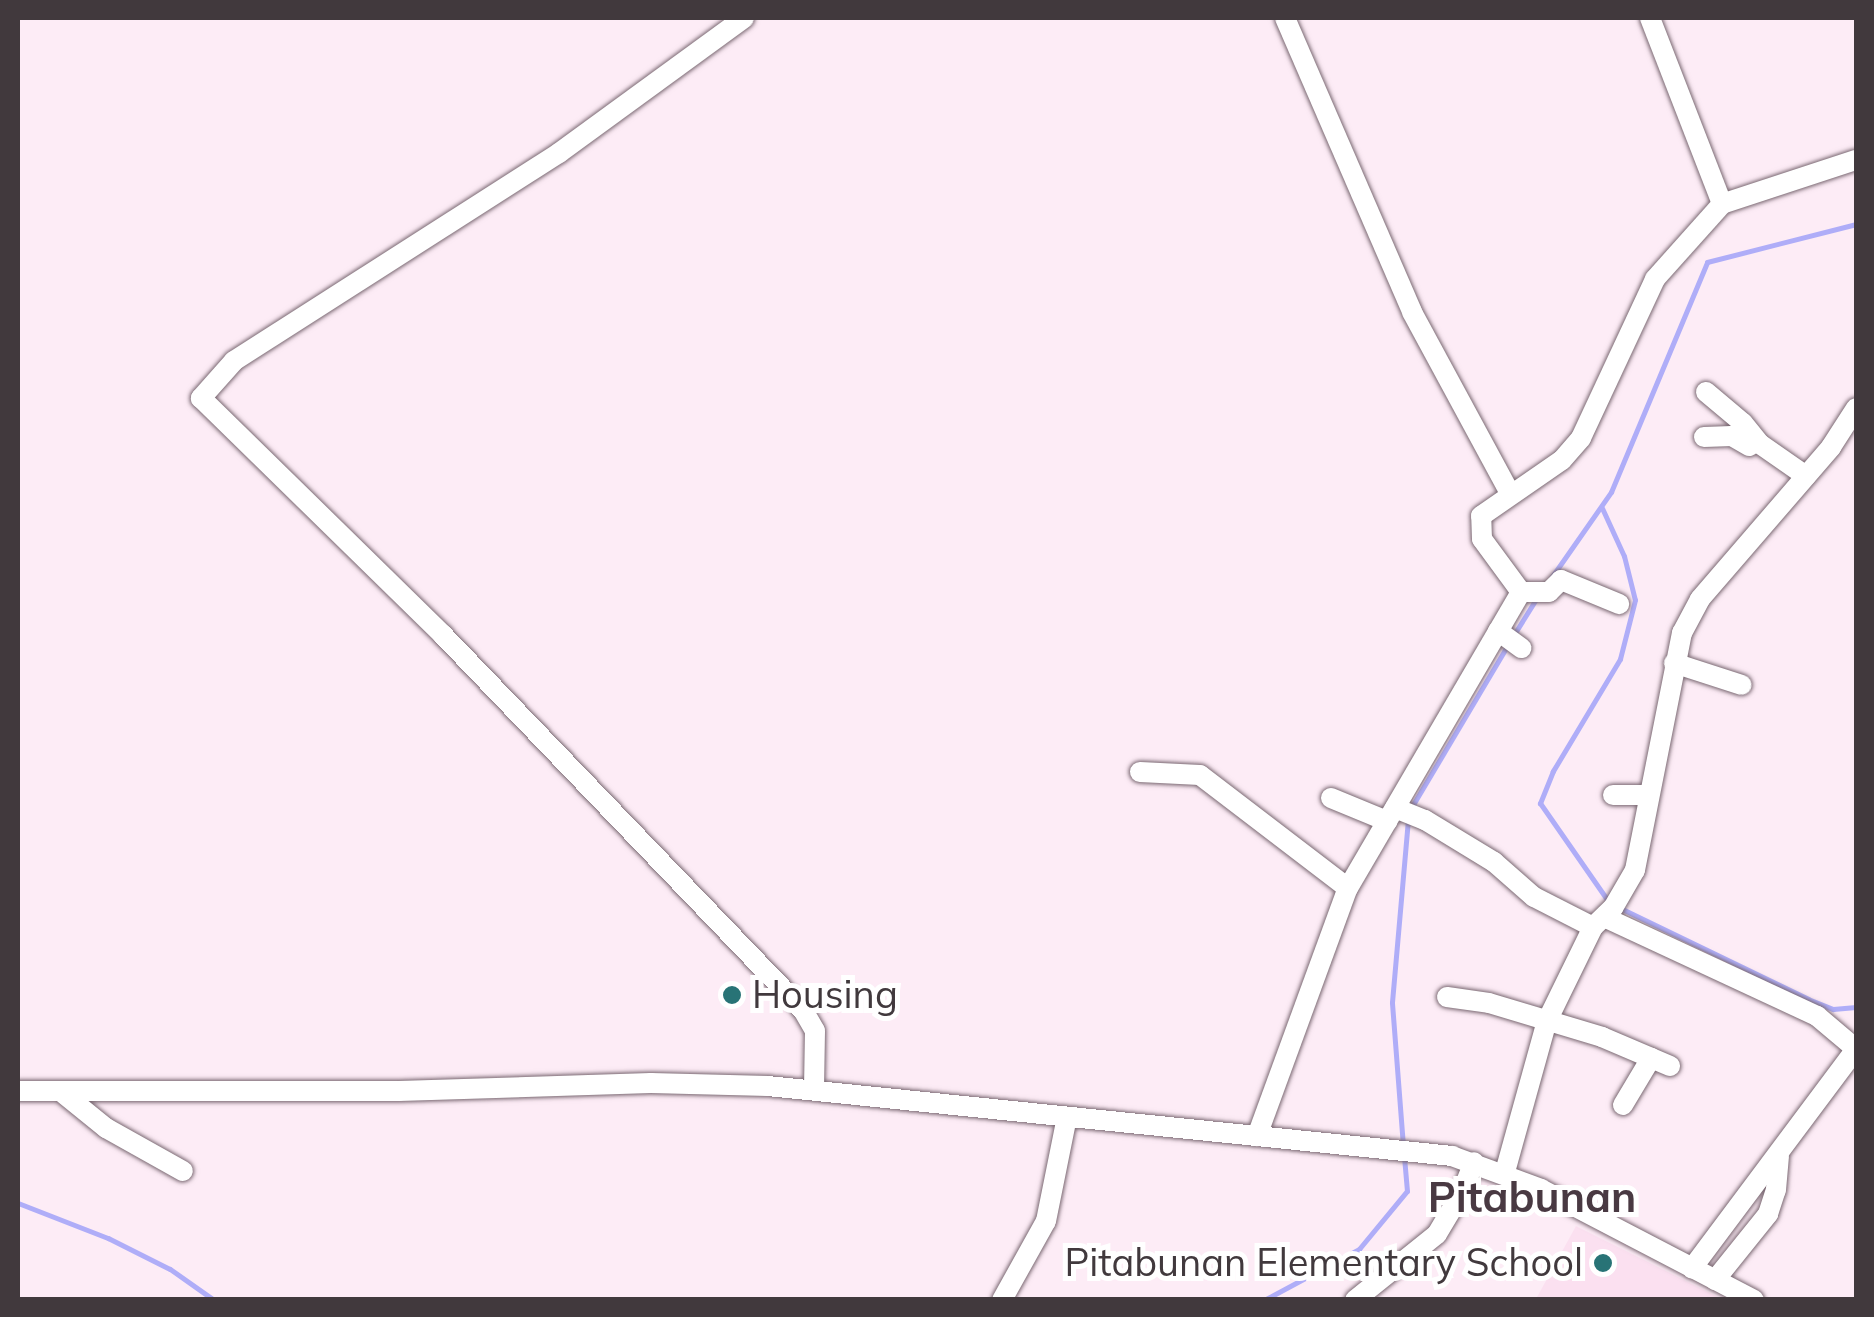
<!DOCTYPE html>
<style>
body{margin:0}
#map{position:relative;width:1874px;height:1317px;overflow:hidden;background:#fdecf6;font-family:Mulish,sans-serif}
div>[style]{position:absolute}
.built>*{inset:0;background:#fbe0f0}
.stream>*{height:5px;margin:-2.5px;padding:0 2.5px;transform-origin:2.5px;border-radius:2.5px;background:#afadf8}
.roads{filter:drop-shadow(0 0 2px #7a6872) drop-shadow(0 0 2px #7a6872)}
.minor>*{height:20px;margin:-10px;padding:0 10px;transform-origin:10px;border-radius:10px;background:#fff}
.dots>*{width:28px;height:28px;translate:-50% -50%;box-sizing:border-box;border:5px solid #fff;border-radius:50%}
span{translate:-50% -50%;white-space:nowrap;text-align:center;line-height:1.15;-webkit-text-stroke:10px #fff;paint-order:stroke}
.poi-label{font-size:38px;color:#41393d}
.left{translate:0 -50%;text-align:left}
.right{translate:-100% -50%;text-align:right}
.quarter-label{font-size:42px;color:#493942;font-weight:700}
.frame{position:absolute;inset:0;border:20px solid #41393d;pointer-events:none}
</style>
<div id="map">
<div class="built">
<i style="clip-path:polygon(1576px 1226px,1722px 1299px,1536px 1299px)"></i>
</div>
<div class="stream">
<i style="left:1602px;top:508px;width:53px;rotate:65.4deg"></i>
<i style="left:1624px;top:556px;width:45px;rotate:76deg"></i>
<i style="left:1635px;top:600px;width:61px;rotate:104.3deg"></i>
<i style="left:1620px;top:659px;width:131px;rotate:120.9deg"></i>
<i style="left:1553px;top:771px;width:35px;rotate:112deg"></i>
<i style="left:1540px;top:803px;width:119px;rotate:55.2deg"></i>
<i style="left:1551px;top:578px;width:105px;rotate:-55.1deg"></i>
<i style="left:1611px;top:492px;width:249px;rotate:-67.3deg"></i>
<i style="left:1707px;top:262px;width:154px;rotate:-14.3deg"></i>
<i style="left:1513px;top:636px;width:44px;rotate:-58.1deg"></i>
<i style="left:1411px;top:808px;width:188px;rotate:-59.3deg"></i>
<i style="left:1618px;top:907px;width:211px;rotate:25.8deg"></i>
<i style="left:1808px;top:999px;width:27px;rotate:22deg"></i>
<i style="left:1833px;top:1009px;width:23px;rotate:-5deg"></i>
<i style="left:1403px;top:1146px;width:144px;rotate:-94.4deg"></i>
<i style="left:1392px;top:1002px;width:185px;rotate:-85deg"></i>
<i style="left:18px;top:1203px;width:97px;rotate:21.3deg"></i>
<i style="left:108px;top:1238px;width:69px;rotate:26.6deg"></i>
<i style="left:170px;top:1269px;width:54px;rotate:35.2deg"></i>
<i style="left:1264px;top:1300px;width:108px;rotate:-28.2deg"></i>
<i style="left:1359px;top:1249px;width:75px;rotate:-50.4deg"></i>
<i style="left:1407px;top:1191px;width:34px;rotate:-95deg"></i>
</div>
<div class="roads">
<div class="minor">
<i style="left:744px;top:18px;width:229px;rotate:143.9deg"></i>
<i style="left:559px;top:153px;width:386px;rotate:147.4deg"></i>
<i style="left:234px;top:361px;width:50px;rotate:131.7deg"></i>
<i style="left:201px;top:398px;width:339px;rotate:44.4deg"></i>
<i style="left:443px;top:635px;width:520px;rotate:46.17deg"></i>
<i style="left:803px;top:1010px;width:24px;rotate:60deg"></i>
<i style="left:815px;top:1031px;width:58px;rotate:91deg"></i>
<i style="left:1285px;top:18px;width:320px;rotate:66.6deg"></i>
<i style="left:1412px;top:312px;width:206px;rotate:61.6deg"></i>
<i style="left:1650px;top:18px;width:199px;rotate:68.8deg"></i>
<i style="left:1706px;top:392px;width:48px;rotate:40deg"></i>
<i style="left:1743px;top:423px;width:27px;rotate:51deg"></i>
<i style="left:1760px;top:444px;width:56px;rotate:34.8deg"></i>
<i style="left:1704px;top:437px;width:28px;rotate:-2deg"></i>
<i style="left:1732px;top:436px;width:20px;rotate:30deg"></i>
<i style="left:1521px;top:592px;width:66px;rotate:-126.3deg"></i>
<i style="left:1482px;top:539px;width:23px;rotate:-92deg"></i>
<i style="left:1481px;top:516px;width:98px;rotate:-34.7deg"></i>
<i style="left:1562px;top:460px;width:29px;rotate:-49deg"></i>
<i style="left:1581px;top:438px;width:175px;rotate:-65deg"></i>
<i style="left:1655px;top:279px;width:101px;rotate:-48.2deg"></i>
<i style="left:1722px;top:204px;width:141px;rotate:-18.2deg"></i>
<i style="left:1521px;top:592px;width:28px"></i>
<i style="left:1549px;top:592px;width:17px;rotate:-45deg"></i>
<i style="left:1561px;top:580px;width:63px;rotate:22.5deg"></i>
<i style="left:1498px;top:631px;width:29px;rotate:36deg"></i>
<i style="left:1674px;top:663px;width:71px;rotate:17.9deg"></i>
<i style="left:1140px;top:772px;width:60px;rotate:2.9deg"></i>
<i style="left:1200px;top:775px;width:186px;rotate:37.4deg"></i>
<i style="left:1613px;top:795px;width:36px"></i>
<i style="left:1331px;top:798px;width:61px;rotate:22.3deg"></i>
<i style="left:1395px;top:808px;width:32px;rotate:22deg"></i>
<i style="left:1425px;top:820px;width:81px;rotate:31.3deg"></i>
<i style="left:1494px;top:862px;width:53px;rotate:41.2deg"></i>
<i style="left:1534px;top:897px;width:66px;rotate:27deg"></i>
<i style="left:1606px;top:918px;width:233px;rotate:24.9deg"></i>
<i style="left:1817px;top:1016px;width:51px;rotate:40.2deg"></i>
<i style="left:1856px;top:1049px;width:274px;rotate:126.8deg"></i>
<i style="left:1447px;top:997px;width:42px;rotate:8.1deg"></i>
<i style="left:1489px;top:1003px;width:118px;rotate:16.7deg"></i>
<i style="left:1602px;top:1037px;width:74px;rotate:23.1deg"></i>
<i style="left:18px;top:1091px;width:381px"></i>
<i style="left:399px;top:1091px;width:252px;rotate:-1.8deg"></i>
<i style="left:651px;top:1083px;width:117px;rotate:1.5deg"></i>
<i style="left:768px;top:1086px;width:688px;rotate:5.84deg"></i>
<i style="left:1452px;top:1156px;width:95px;rotate:20.3deg"></i>
<i style="left:1541px;top:1189px;width:240px;rotate:27.5deg"></i>
<i style="left:64px;top:1094px;width:54px;rotate:39deg"></i>
<i style="left:106px;top:1128px;width:88px;rotate:29.2deg"></i>
<i style="left:1623px;top:1105px;width:55px;rotate:-59.2deg"></i>
<i style="left:1257px;top:1136px;width:264px;rotate:-69.9deg"></i>
<i style="left:1348px;top:888px;width:343px;rotate:-59.7deg"></i>
<i style="left:1505px;top:1172px;width:157px;rotate:-74.5deg"></i>
<i style="left:1547px;top:1021px;width:105px;rotate:-63.9deg"></i>
<i style="left:1593px;top:927px;width:28px;rotate:-44deg"></i>
<i style="left:1613px;top:908px;width:44px;rotate:-59.9deg"></i>
<i style="left:1635px;top:870px;width:242px;rotate:-78.8deg"></i>
<i style="left:1682px;top:633px;width:38px;rotate:-62deg"></i>
<i style="left:1700px;top:599px;width:201px;rotate:-49.2deg"></i>
<i style="left:1831px;top:447px;width:46px;rotate:-57.3deg"></i>
<i style="left:1715px;top:1280px;width:85px;rotate:-51.2deg"></i>
<i style="left:1768px;top:1214px;width:25px;rotate:-72deg"></i>
<i style="left:1776px;top:1190px;width:34px;rotate:-85deg"></i>
<i style="left:1002px;top:1300px;width:90px;rotate:-60.9deg"></i>
<i style="left:1046px;top:1221px;width:106px;rotate:-78.6deg"></i>
<i style="left:1355px;top:1300px;width:105px;rotate:-38.8deg"></i>
<i style="left:1437px;top:1234px;width:49px;rotate:-59.2deg"></i>
<i style="left:1462px;top:1192px;width:32px;rotate:-68deg"></i>
</div>
</div>
<div class="dots">
<i style="left:732px;top:995px;background:#287376"></i>
<i style="left:1603px;top:1263px;background:#287376"></i>
</div>
<div class="poi-label">
<span class="left" style="left:752px;top:995px">Housing</span>
<span class="right" style="left:1583px;top:1263px">Pitabunan Elementary School</span>
</div>
<div class="quarter-label">
<span style="left:1532px;top:1197px">Pitabunan</span>
</div>
<div class="frame"></div>
</div>
